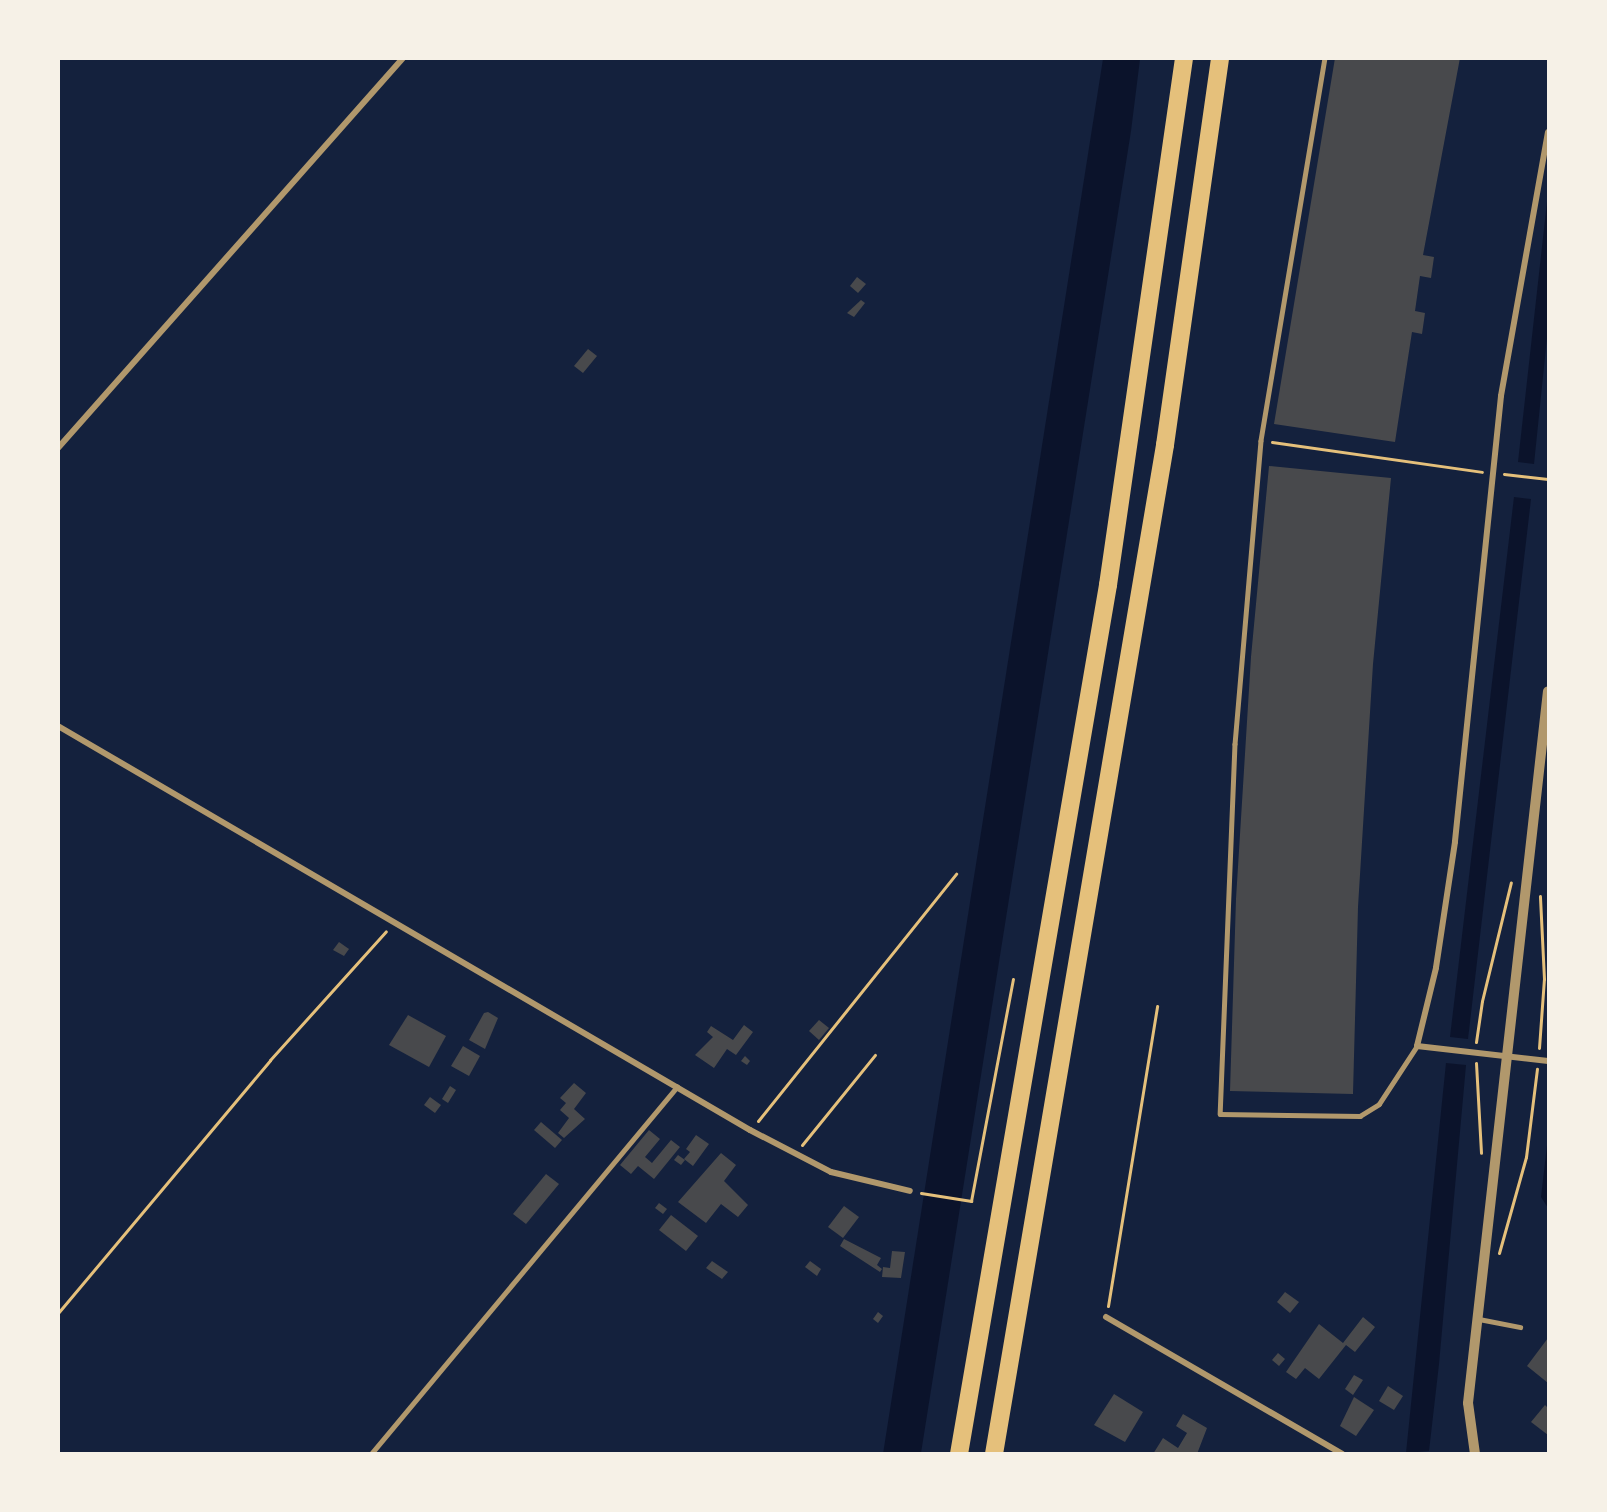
<!DOCTYPE html>
<style>
body{margin:0}
#map{position:relative;width:1607px;height:1512px;overflow:hidden;background:#14213d;font-family:Raleway,sans-serif}
div>[style]{position:absolute}
.water>*{inset:0;background:#0b132b}
.building>*{inset:0;background:#48494c}
.path>*{height:3px;margin:-1.5px;padding:0 1.5px;transform-origin:1.5px;border-radius:1.5px;background:#e5c07b}
.service>*{height:4.5px;margin:-2.25px;padding:0 2.25px;transform-origin:2.25px;border-radius:2.25px;background:#b1986c}
.minor>*{height:6px;margin:-3px;padding:0 3px;transform-origin:3px;border-radius:3px;background:#b1986c}
.tertiary>*{height:10px;margin:-5px;padding:0 5px;transform-origin:5px;border-radius:5px;background:#b1986c}
.motorway>*{height:18px;margin:-9px;padding:0 9px;transform-origin:9px;border-radius:9px;background:#e5c07b}
span{translate:-50% -50%;white-space:nowrap;text-align:center;line-height:1.15;-webkit-text-stroke:5px #f6f1e7;paint-order:stroke}
.frame{position:absolute;inset:0;border:60px solid #f6f1e7;pointer-events:none}
</style>
<div id="map">
<div class="water">
<i style="clip-path:polygon(1103px 59px,1140px 59px,1131px 131px,921px 1453px,883px 1454px)"></i>
<i style="clip-path:polygon(1548px 193px,1548px 328px,1534px 464px,1518px 462px)"></i>
<i style="clip-path:polygon(1514px 497px,1531px 499px,1468px 1039px,1450px 1037px)"></i>
<i style="clip-path:polygon(1446px 1063px,1466px 1065px,1439px 1364px,1429px 1451px,1406px 1453px)"></i>
<i style="clip-path:polygon(1548px 1137px,1548px 1208px,1541px 1197px)"></i>
</div>
<div class="building">
<i style="clip-path:polygon(1335px 58px,1460px 58px,1423px 255px,1434px 257px,1431px 278px,1420px 276px,1415px 311px,1425px 313px,1422px 334px,1412px 332px,1395px 442px,1274px 424px)"></i>
<i style="clip-path:polygon(857px 277px,866px 284px,858px 293px,850px 286px)"></i>
<i style="clip-path:polygon(861px 300px,865px 303px,854px 317px,847px 313px)"></i>
<i style="clip-path:polygon(588px 349px,597px 356px,583px 373px,574px 366px)"></i>
<i style="clip-path:polygon(1269px 466px,1391px 478px,1373px 664px,1358px 907px,1353px 1094px,1230px 1091px,1236px 899px,1251px 657px)"></i>
<i style="clip-path:polygon(339px 942px,349px 949px,344px 956px,333px 950px)"></i>
<i style="clip-path:polygon(488px 1012px,498px 1018px,485px 1049px,469px 1040px,484px 1013px)"></i>
<i style="clip-path:polygon(408px 1015px,446px 1036px,429px 1067px,389px 1045px)"></i>
<i style="clip-path:polygon(819px 1020px,829px 1028px,819px 1040px,809px 1031px)"></i>
<i style="clip-path:polygon(744px 1025px,753px 1032px,736px 1055px,727px 1049px,714px 1068px,695px 1055px,713px 1037px,707px 1032px,711px 1026px,733px 1040px)"></i>
<i style="clip-path:polygon(463px 1046px,480px 1056px,469px 1076px,451px 1066px)"></i>
<i style="clip-path:polygon(745px 1056px,750px 1061px,747px 1065px,741px 1061px)"></i>
<i style="clip-path:polygon(574px 1083px,586px 1093px,574px 1109px,585px 1119px,564px 1138px,558px 1133px,569px 1118px,560px 1110px,566px 1103px,560px 1098px)"></i>
<i style="clip-path:polygon(450px 1086px,456px 1090px,448px 1103px,442px 1099px)"></i>
<i style="clip-path:polygon(430px 1097px,441px 1105px,435px 1113px,424px 1105px)"></i>
<i style="clip-path:polygon(541px 1122px,562px 1140px,555px 1148px,534px 1130px)"></i>
<i style="clip-path:polygon(649px 1130px,660px 1139px,645px 1157px,652px 1163px,671px 1140px,680px 1147px,654px 1179px,638px 1166px,631px 1174px,620px 1165px)"></i>
<i style="clip-path:polygon(696px 1135px,709px 1144px,693px 1166px,684px 1159px,690px 1152px,686px 1149px)"></i>
<i style="clip-path:polygon(721px 1153px,736px 1165px,724px 1181px,748px 1205px,738px 1217px,721px 1204px,706px 1223px,678px 1202px)"></i>
<i style="clip-path:polygon(678px 1155px,685px 1160px,681px 1165px,674px 1160px)"></i>
<i style="clip-path:polygon(546px 1174px,559px 1184px,526px 1224px,513px 1214px)"></i>
<i style="clip-path:polygon(659px 1203px,667px 1209px,663px 1214px,655px 1208px)"></i>
<i style="clip-path:polygon(844px 1206px,859px 1217px,843px 1238px,828px 1227px)"></i>
<i style="clip-path:polygon(671px 1215px,698px 1236px,686px 1251px,659px 1230px)"></i>
<i style="clip-path:polygon(844px 1239px,881px 1258px,877px 1265px,882px 1269px,880px 1272px,840px 1246px)"></i>
<i style="clip-path:polygon(892px 1251px,905px 1252px,901px 1278px,882px 1277px,883px 1267px,890px 1268px)"></i>
<i style="clip-path:polygon(712px 1261px,728px 1272px,722px 1279px,706px 1268px)"></i>
<i style="clip-path:polygon(810px 1261px,821px 1269px,817px 1276px,805px 1267px)"></i>
<i style="clip-path:polygon(1285px 1292px,1299px 1302px,1290px 1313px,1277px 1302px)"></i>
<i style="clip-path:polygon(878px 1312px,883px 1316px,878px 1323px,873px 1319px)"></i>
<i style="clip-path:polygon(1363px 1317px,1375px 1327px,1355px 1352px,1346px 1345px,1319px 1379px,1305px 1368px,1296px 1379px,1286px 1372px,1319px 1324px,1343px 1343px)"></i>
<i style="clip-path:polygon(1548px 1338px,1548px 1383px,1527px 1366px)"></i>
<i style="clip-path:polygon(1278px 1353px,1285px 1359px,1279px 1366px,1272px 1360px)"></i>
<i style="clip-path:polygon(1354px 1375px,1363px 1380px,1353px 1395px,1345px 1389px)"></i>
<i style="clip-path:polygon(1388px 1386px,1403px 1396px,1394px 1410px,1379px 1401px)"></i>
<i style="clip-path:polygon(1114px 1394px,1143px 1412px,1125px 1442px,1094px 1425px)"></i>
<i style="clip-path:polygon(1354px 1397px,1374px 1410px,1356px 1436px,1340px 1426px)"></i>
<i style="clip-path:polygon(1545px 1405px,1548px 1408px,1548px 1435px,1531px 1422px)"></i>
<i style="clip-path:polygon(1183px 1414px,1207px 1428px,1197px 1454px,1153px 1454px,1163px 1438px,1178px 1448px,1187px 1433px,1176px 1426px)"></i>
</div>
<div class="path">
<i style="left:1272px;top:442px;width:212px;rotate:8.1deg"></i>
<i style="left:1504px;top:474px;width:44px;rotate:6.5deg"></i>
<i style="left:1476px;top:1042px;width:41px;rotate:-81.7deg"></i>
<i style="left:1482px;top:1001px;width:122px;rotate:-76.3deg"></i>
<i style="left:1539px;top:1048px;width:69px;rotate:-85.9deg"></i>
<i style="left:1544px;top:979px;width:83px;rotate:-92.8deg"></i>
<i style="left:1476px;top:1063px;width:90px;rotate:86.8deg"></i>
<i style="left:758px;top:1121px;width:317px;rotate:-51.3deg"></i>
<i style="left:802px;top:1145px;width:116px;rotate:-51deg"></i>
<i style="left:921px;top:1193px;width:51px;rotate:9.1deg"></i>
<i style="left:971px;top:1201px;width:226px;rotate:-79.3deg"></i>
<i style="left:1499px;top:1253px;width:100px;rotate:-74.3deg"></i>
<i style="left:1526px;top:1157px;width:89px;rotate:-82.9deg"></i>
<i style="left:1108px;top:1306px;width:304px;rotate:-80.7deg"></i>
<i style="left:58px;top:1313px;width:330px;rotate:-50deg"></i>
<i style="left:270px;top:1060px;width:173px;rotate:-48deg"></i>
</div>
<div class="service">
<i style="left:1325px;top:58px;width:388px;rotate:99.5deg"></i>
<i style="left:1261px;top:441px;width:304px;rotate:94.9deg"></i>
<i style="left:1235px;top:744px;width:370px;rotate:92.3deg"></i>
<i style="left:1220px;top:1114px;width:140px;rotate:0.8deg"></i>
<i style="left:1360px;top:1116px;width:22px;rotate:-32deg"></i>
<i style="left:1379px;top:1104px;width:69px;rotate:-56.8deg"></i>
<i style="left:1479px;top:1319px;width:42px;rotate:11deg"></i>
<i style="left:371px;top:1454px;width:478px;rotate:-50.2deg"></i>
</div>
<div class="minor">
<i style="left:1548px;top:132px;width:268px;rotate:100.1deg"></i>
<i style="left:1501px;top:396px;width:448px;rotate:95.9deg"></i>
<i style="left:1455px;top:842px;width:127px;rotate:98.6deg"></i>
<i style="left:1436px;top:968px;width:80px;rotate:103.7deg"></i>
<i style="left:1417px;top:1046px;width:132px;rotate:6.5deg"></i>
<i style="left:58px;top:448px;width:521px;rotate:-48.5deg"></i>
<i style="left:58px;top:726px;width:801px;rotate:30.28deg"></i>
<i style="left:750px;top:1130px;width:91px;rotate:27.4deg"></i>
<i style="left:831px;top:1172px;width:81px;rotate:13.5deg"></i>
<i style="left:1106px;top:1317px;width:273px;rotate:30.1deg"></i>
</div>
<div class="tertiary">
<i style="left:1475px;top:1454px;width:51px;rotate:-97.8deg"></i>
<i style="left:1468px;top:1403px;width:716px;rotate:-83.59deg"></i>
</div>
<div class="motorway">
<i style="left:959px;top:1454px;width:882px;rotate:-80.27deg"></i>
<i style="left:1108px;top:585px;width:532px;rotate:-81.79deg"></i>
<i style="left:994px;top:1454px;width:1023px;rotate:-80.38deg"></i>
<i style="left:1165px;top:445px;width:391px;rotate:-81.9deg"></i>
</div>
<div class="frame"></div>
</div>
